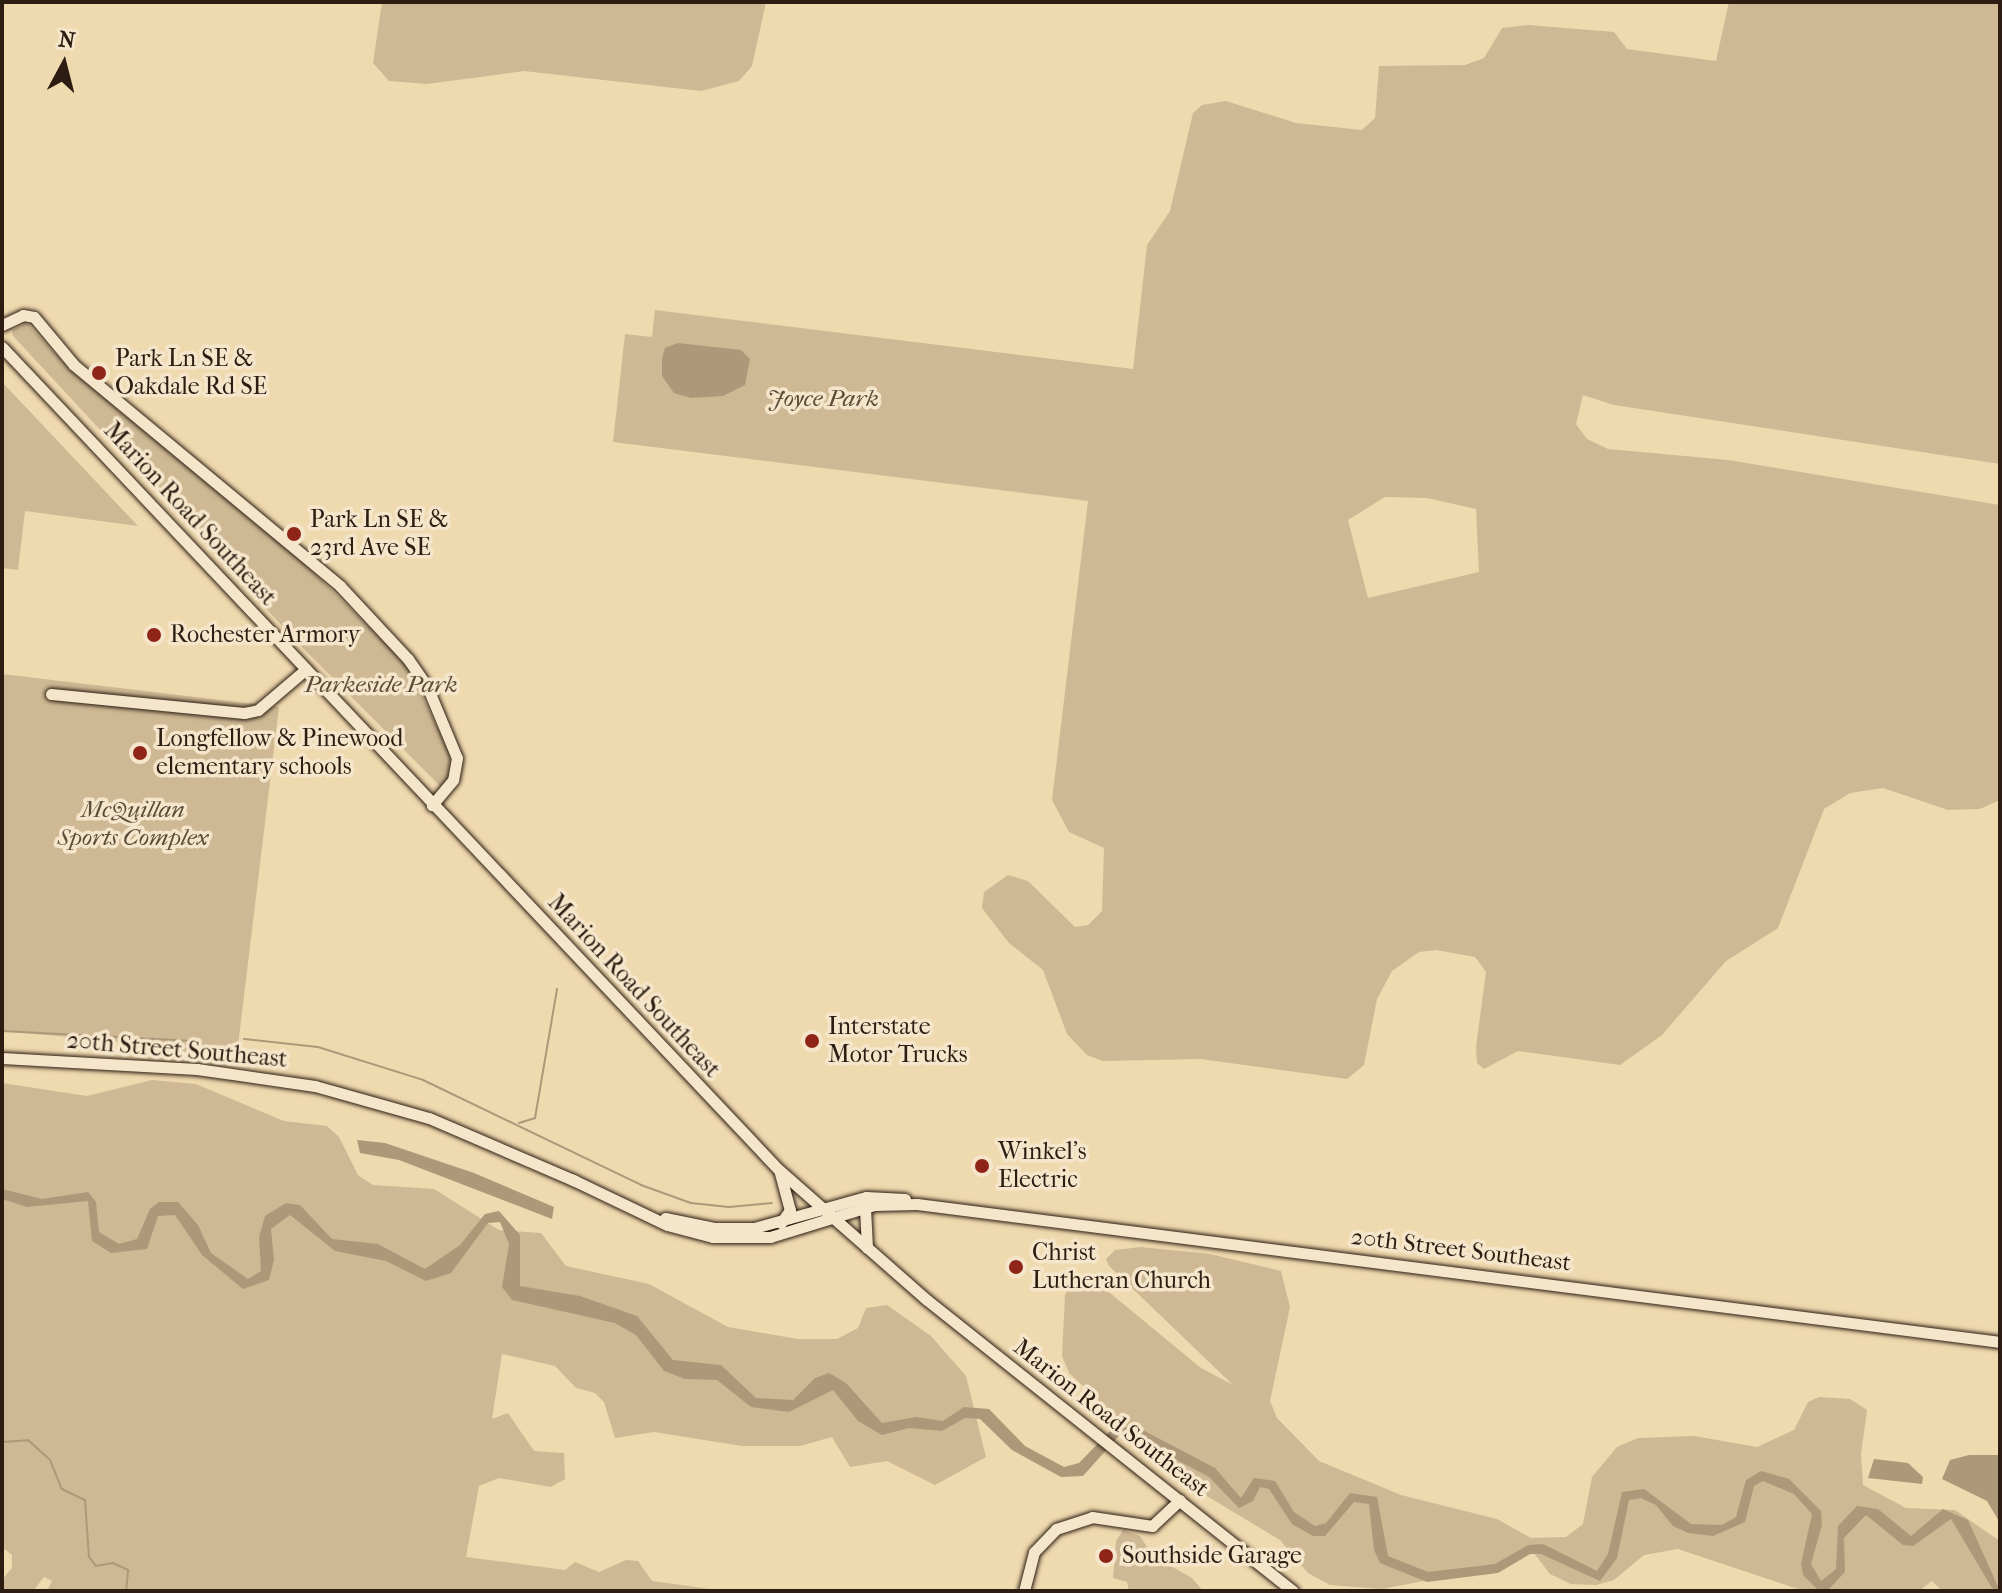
<!DOCTYPE html>
<style>
body{margin:0}
#map{position:relative;width:2002px;height:1593px;overflow:hidden;background:#efd9af;font-family:"IM FELL French Canon",serif}
div>[style]{position:absolute}
.green>*{inset:0;background:#ceb994}
.water>*{inset:0;background:#ad997a}
.stream>*{height:2px;margin:-1px;padding:0 1px;transform-origin:1px;border-radius:1px;background:#ad997a}
.roads{filter:drop-shadow(0 0 2px #2c1c12) drop-shadow(0 0 2px #2c1c12)}
.secondary>*{height:11px;margin:-5.5px;padding:0 5.5px;transform-origin:5.5px;border-radius:5.5px;background:#f5e6cb}
.dots>*{width:22px;height:22px;translate:-50% -50%;box-sizing:border-box;border:4px solid #f5e6cb;border-radius:50%}
span{translate:-50% -50%;white-space:nowrap;text-align:center;line-height:1.15;-webkit-text-stroke:7px #f5e6cb;paint-order:stroke}
.poi-label{font-size:24px;color:#2c1c12}
.left{translate:0 -50%;text-align:left}
.park-label{font-size:24px;color:#5d4b39;font-style:italic}
.street-label{font-size:24px;color:#2c1c12}
.frame{position:absolute;inset:0;border:4px solid #2c1c12;pointer-events:none}
.north{position:absolute;left:24px;top:24px;width:80px;height:80px;-webkit-text-stroke:6px #f5e6cb;paint-order:stroke;rotate:7deg;font-size:22px;font-weight:700;line-height:32px;text-align:center;color:#2c1c12}
.north::after{content:'';display:block;margin:auto;width:28px;height:36px;background:#2c1c12;clip-path:polygon(50% 0,100% 100%,50% 72%,0 100%)}
</style>
<div id="map">
<div class="green">
<i style="clip-path:polygon(382px 2px,766px 2px,752px 66px,739px 81px,701px 91px,524px 71px,427px 84px,389px 81px,373px 63px)"></i>
<i style="clip-path:polygon(evenodd,1729px 2px,2000px 2px,2000px 464px,1614px 405px,1583px 395px,1576px 424px,1587px 439px,1608px 449px,1728px 460px,2000px 505px,2000px 800px,1980px 809px,1948px 810px,1883px 788px,1850px 793px,1824px 809px,1778px 928px,1726px 961px,1662px 1035px,1620px 1065px,1518px 1051px,1484px 1069px,1477px 1063px,1476px 1047px,1486px 972px,1475px 957px,1436px 950px,1419px 952px,1392px 971px,1377px 999px,1364px 1065px,1347px 1079px,1200px 1059px,1103px 1061px,1087px 1055px,1067px 1034px,1043px 970px,1009px 943px,982px 908px,984px 892px,1008px 875px,1028px 881px,1075px 927px,1088px 925px,1102px 911px,1104px 848px,1069px 832px,1052px 800px,1088px 501px,613px 442px,625px 334px,652px 337px,655px 310px,1133px 369px,1147px 245px,1170px 211px,1193px 113px,1202px 105px,1226px 101px,1296px 123px,1362px 130px,1375px 118px,1379px 66px,1465px 65px,1484px 58px,1502px 28px,1529px 25px,1614px 32px,1627px 49px,1716px 61px,1729px 2px,1385px 497px,1427px 498px,1476px 509px,1479px 572px,1368px 598px,1348px 520px,1385px 497px)"></i>
<i style="clip-path:polygon(27px 323px,69px 369px,289px 548px,407px 665px,450px 754px,449px 775px,441px 787px,298px 643px,13px 336px,12px 330px)"></i>
<i style="clip-path:polygon(2px 382px,138px 526px,25px 511px,18px 570px,2px 568px)"></i>
<i style="clip-path:polygon(2px 674px,279px 707px,236px 1062px,145px 1044px,2px 1031px)"></i>
<i style="clip-path:polygon(152px 1080px,196px 1084px,284px 1121px,327px 1126px,339px 1137px,358px 1175px,373px 1185px,434px 1189px,499px 1230px,541px 1233px,566px 1266px,649px 1284px,728px 1327px,798px 1339px,837px 1339px,858px 1328px,866px 1308px,887px 1305px,931px 1336px,966px 1376px,986px 1457px,935px 1485px,887px 1461px,850px 1467px,832px 1437px,800px 1446px,742px 1446px,654px 1432px,615px 1438px,604px 1402px,595px 1393px,576px 1388px,555px 1366px,502px 1354px,492px 1419px,508px 1413px,534px 1451px,564px 1453px,565px 1479px,551px 1487px,499px 1478px,479px 1486px,466px 1557px,565px 1570px,575px 1562px,599px 1572px,626px 1560px,638px 1561px,652px 1581px,725px 1591px,47px 1591px,52px 1581px,44px 1577px,33px 1591px,2px 1591px,2px 1580px,12px 1568px,12px 1555px,2px 1547px,2px 1083px,87px 1096px)"></i>
<i style="clip-path:polygon(1141px 1247px,1210px 1254px,1281px 1271px,1290px 1307px,1270px 1401px,1277px 1418px,1319px 1461px,1401px 1495px,1497px 1519px,1531px 1538px,1566px 1537px,1583px 1524px,1592px 1477px,1617px 1447px,1638px 1438px,1694px 1436px,1757px 1447px,1794px 1430px,1808px 1402px,1819px 1397px,1850px 1399px,1867px 1410px,1861px 1454px,1863px 1485px,1906px 1508px,1955px 1510px,2000px 1541px,2000px 1591px,1942px 1591px,1932px 1581px,1919px 1591px,1804px 1591px,1678px 1549px,1644px 1555px,1614px 1580px,1596px 1585px,1571px 1584px,1550px 1574px,1530px 1548px,1490px 1568px,1382px 1589px,1330px 1585px,1308px 1573px,1280px 1540px,1187px 1484px,1069px 1373px,1062px 1356px,1065px 1295px,1071px 1284px,1080px 1282px,1110px 1293px,1201px 1368px,1233px 1385px,1109px 1266px,1106px 1259px,1115px 1250px)"></i>
<i style="clip-path:polygon(1123px 1530px,1140px 1536px,1153px 1556px,1192px 1578px,1203px 1591px,1129px 1591px,1127px 1582px,1113px 1578px,1116px 1541px)"></i>
</div>
<div class="water">
<i style="clip-path:polygon(678px 343px,741px 350px,750px 359px,745px 385px,723px 396px,691px 398px,674px 393px,662px 376px,662px 358px,665px 348px)"></i>
<i style="clip-path:polygon(357px 1140px,385px 1143px,474px 1173px,554px 1207px,552px 1219px,399px 1160px,360px 1153px)"></i>
<i style="clip-path:polygon(2px 1189px,42px 1199px,88px 1192px,96px 1202px,99px 1232px,119px 1244px,137px 1239px,150px 1209px,159px 1202px,178px 1202px,198px 1225px,211px 1253px,248px 1279px,261px 1271px,259px 1237px,265px 1216px,286px 1203px,300px 1205px,332px 1239px,378px 1244px,425px 1269px,460px 1245px,485px 1214px,499px 1211px,520px 1235px,520px 1286px,580px 1296px,637px 1316px,673px 1360px,721px 1365px,756px 1398px,793px 1400px,815px 1378px,829px 1373px,846px 1383px,882px 1423px,916px 1417px,943px 1421px,964px 1407px,989px 1409px,1025px 1446px,1064px 1467px,1079px 1463px,1112px 1429px,1135px 1426px,1215px 1468px,1241px 1498px,1254px 1478px,1275px 1481px,1294px 1512px,1315px 1526px,1326px 1523px,1350px 1493px,1377px 1497px,1388px 1556px,1428px 1572px,1495px 1564px,1528px 1545px,1543px 1544px,1597px 1571px,1608px 1554px,1622px 1492px,1644px 1489px,1691px 1524px,1722px 1525px,1736px 1517px,1746px 1480px,1761px 1471px,1789px 1479px,1821px 1511px,1822px 1525px,1811px 1564px,1821px 1581px,1836px 1569px,1838px 1526px,1857px 1506px,1878px 1509px,1911px 1536px,1943px 1509px,1968px 1520px,2000px 1591px,1992px 1588px,1951px 1519px,1913px 1546px,1903px 1545px,1866px 1515px,1844px 1538px,1845px 1572px,1828px 1590px,1819px 1591px,1803px 1575px,1801px 1564px,1812px 1514px,1794px 1494px,1763px 1481px,1754px 1486px,1745px 1522px,1713px 1536px,1688px 1533px,1673px 1526px,1656px 1505px,1641px 1498px,1629px 1500px,1617px 1558px,1600px 1581px,1541px 1554px,1530px 1554px,1498px 1573px,1427px 1582px,1380px 1563px,1374px 1550px,1369px 1504px,1354px 1502px,1325px 1536px,1313px 1536px,1292px 1524px,1269px 1489px,1260px 1487px,1253px 1501px,1239px 1508px,1209px 1477px,1132px 1436px,1118px 1437px,1083px 1476px,1061px 1477px,1012px 1450px,980px 1419px,965px 1418px,942px 1431px,909px 1428px,882px 1435px,858px 1421px,833px 1390px,789px 1412px,751px 1407px,717px 1380px,685px 1379px,664px 1371px,636px 1335px,615px 1323px,512px 1300px,502px 1287px,509px 1244px,500px 1222px,488px 1223px,451px 1273px,426px 1281px,386px 1261px,335px 1251px,290px 1215px,271px 1229px,274px 1260px,269px 1280px,243px 1289px,202px 1255px,175px 1215px,158px 1216px,147px 1249px,111px 1253px,92px 1241px,88px 1201px,27px 1207px,2px 1199px)"></i>
<i style="clip-path:polygon(1969px 1455px,2000px 1455px,2000px 1523px,1987px 1501px,1942px 1479px,1950px 1460px)"></i>
<i style="clip-path:polygon(1874px 1459px,1908px 1463px,1923px 1477px,1922px 1484px,1868px 1478px)"></i>
</div>
<div class="stream">
<i style="left:2px;top:1031px;width:192px;rotate:3deg"></i>
<i style="left:244px;top:1039px;width:74px;rotate:6.2deg"></i>
<i style="left:318px;top:1047px;width:110px;rotate:17.4deg"></i>
<i style="left:423px;top:1080px;width:242px;rotate:25.7deg"></i>
<i style="left:641px;top:1185px;width:53px;rotate:19.8deg"></i>
<i style="left:691px;top:1203px;width:38px;rotate:6deg"></i>
<i style="left:729px;top:1207px;width:43px;rotate:-5.3deg"></i>
<i style="left:519px;top:1123px;width:17px;rotate:-17deg"></i>
<i style="left:535px;top:1118px;width:131px;rotate:-80.3deg"></i>
<i style="left:2px;top:1442px;width:26px;rotate:-4deg"></i>
<i style="left:28px;top:1440px;width:30px;rotate:42deg"></i>
<i style="left:50px;top:1460px;width:31px;rotate:68deg"></i>
<i style="left:62px;top:1489px;width:25px;rotate:26deg"></i>
<i style="left:85px;top:1500px;width:57px;rotate:86deg"></i>
<i style="left:89px;top:1557px;width:11px;rotate:52deg"></i>
<i style="left:96px;top:1566px;width:17px;rotate:-10deg"></i>
<i style="left:113px;top:1563px;width:17px;rotate:25deg"></i>
<i style="left:128px;top:1570px;width:21px;rotate:95deg"></i>
</div>
<div class="roads">
<div class="secondary">
<i style="left:2px;top:325px;width:23px;rotate:-25deg"></i>
<i style="left:23px;top:315px;width:11px;rotate:10deg"></i>
<i style="left:34px;top:317px;width:62px;rotate:50.2deg"></i>
<i style="left:74px;top:365px;width:346px;rotate:39.7deg"></i>
<i style="left:340px;top:586px;width:100px;rotate:47deg"></i>
<i style="left:408px;top:659px;width:33px;rotate:55deg"></i>
<i style="left:427px;top:686px;width:78px;rotate:67.4deg"></i>
<i style="left:457px;top:758px;width:22px;rotate:100deg"></i>
<i style="left:453px;top:780px;width:33px;rotate:130deg"></i>
<i style="left:2px;top:347px;width:1132px;rotate:46.65deg"></i>
<i style="left:779px;top:1170px;width:197px;rotate:41.3deg"></i>
<i style="left:927px;top:1300px;width:468px;rotate:38.5deg"></i>
<i style="left:51px;top:694px;width:194px;rotate:5.6deg"></i>
<i style="left:244px;top:713px;width:14px;rotate:-12deg"></i>
<i style="left:258px;top:710px;width:63px;rotate:-40.5deg"></i>
<i style="left:2px;top:1058px;width:195px;rotate:3.2deg"></i>
<i style="left:197px;top:1069px;width:119px;rotate:8.2deg"></i>
<i style="left:315px;top:1086px;width:118px;rotate:15.7deg"></i>
<i style="left:429px;top:1118px;width:159px;rotate:23.3deg"></i>
<i style="left:780px;top:1173px;width:38px;rotate:75deg"></i>
<i style="left:790px;top:1210px;width:16px;rotate:125deg"></i>
<i style="left:571px;top:1179px;width:106px;rotate:25.6deg"></i>
<i style="left:667px;top:1225px;width:48px;rotate:14.6deg"></i>
<i style="left:713px;top:1237px;width:57px"></i>
<i style="left:770px;top:1237px;width:109px;rotate:-17.1deg"></i>
<i style="left:874px;top:1205px;width:43px;rotate:-1.3deg"></i>
<i style="left:917px;top:1204px;width:1092px;rotate:7.26deg"></i>
<i style="left:865px;top:1208px;width:40px;rotate:87.1deg"></i>
<i style="left:665px;top:1218px;width:50px;rotate:11.5deg"></i>
<i style="left:714px;top:1228px;width:40px"></i>
<i style="left:754px;top:1228px;width:116px;rotate:-15.5deg"></i>
<i style="left:866px;top:1197px;width:39px;rotate:3deg"></i>
<i style="left:1024px;top:1591px;width:40px;rotate:-75.6deg"></i>
<i style="left:1034px;top:1552px;width:32px;rotate:-46deg"></i>
<i style="left:1056px;top:1529px;width:38px;rotate:-18deg"></i>
<i style="left:1092px;top:1517px;width:61px;rotate:8.5deg"></i>
<i style="left:1152px;top:1526px;width:38px;rotate:-43deg"></i>
</div>
</div>
<div class="dots">
<i style="left:99px;top:373px;background:#8f2418"></i>
<i style="left:294px;top:534px;background:#8f2418"></i>
<i style="left:154px;top:635px;background:#8f2418"></i>
<i style="left:140px;top:753px;background:#8f2418"></i>
<i style="left:812px;top:1041px;background:#8f2418"></i>
<i style="left:982px;top:1166px;background:#8f2418"></i>
<i style="left:1016px;top:1267px;background:#8f2418"></i>
<i style="left:1106px;top:1556px;background:#8f2418"></i>
</div>
<div class="poi-label">
<span class="left" style="left:115px;top:373px">Park Ln SE &amp;<br>Oakdale Rd SE</span>
<span class="left" style="left:310px;top:534px">Park Ln SE &amp;<br>23rd Ave SE</span>
<span class="left" style="left:170px;top:635px">Rochester Armory</span>
<span class="left" style="left:156px;top:753px">Longfellow &amp; Pinewood<br>elementary schools</span>
<span class="left" style="left:828px;top:1041px">Interstate<br>Motor Trucks</span>
<span class="left" style="left:998px;top:1166px">Winkel's<br>Electric</span>
<span class="left" style="left:1032px;top:1267px">Christ<br>Lutheran Church</span>
<span class="left" style="left:1122px;top:1556px">Southside Garage</span>
</div>
<div class="park-label">
<span style="left:823px;top:399px">Joyce Park</span>
<span style="left:381px;top:685px">Parkeside Park</span>
<span style="left:133px;top:824px">McQuillan<br>Sports Complex</span>
</div>
<div class="street-label">
<span style="left:190px;top:514px;rotate:47deg">Marion Road Southeast</span>
<span style="left:634px;top:986px;rotate:47deg">Marion Road Southeast</span>
<span style="left:177px;top:1050px;rotate:5deg">20th Street Southeast</span>
<span style="left:1461px;top:1250px;rotate:7deg">20th Street Southeast</span>
<span style="left:1111px;top:1418px;rotate:38deg">Marion Road Southeast</span>
</div>
<div class="frame"></div>
<div class="north">N</div>
</div>
